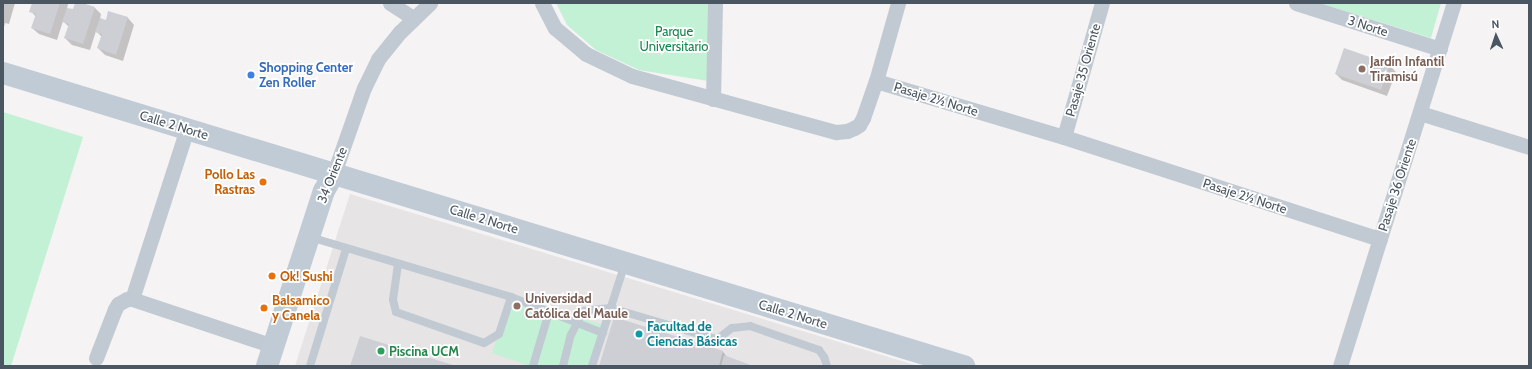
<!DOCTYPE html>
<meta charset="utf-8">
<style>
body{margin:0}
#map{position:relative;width:1532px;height:369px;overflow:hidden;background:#f5f3f3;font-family:Cabin,sans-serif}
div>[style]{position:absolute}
.education>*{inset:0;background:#e6e4e5}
.green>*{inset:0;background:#c3f1d5}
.shadow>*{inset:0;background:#0003}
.building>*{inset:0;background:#cdcfd5}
.lane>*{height:8px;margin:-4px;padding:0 4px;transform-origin:4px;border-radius:4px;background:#c1cad2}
.street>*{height:15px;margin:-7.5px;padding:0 7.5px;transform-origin:7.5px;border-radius:7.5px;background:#c1cad2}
.secondary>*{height:22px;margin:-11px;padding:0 11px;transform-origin:11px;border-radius:11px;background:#c1cbd6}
.dots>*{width:11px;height:11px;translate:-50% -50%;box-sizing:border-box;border:2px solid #fff;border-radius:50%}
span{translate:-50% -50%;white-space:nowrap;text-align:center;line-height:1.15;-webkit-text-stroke:3.5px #fff;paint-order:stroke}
.street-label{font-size:13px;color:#4a5661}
.park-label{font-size:13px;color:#17864f}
.education-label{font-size:13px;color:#785e54;font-weight:700}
.left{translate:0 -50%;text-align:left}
.shop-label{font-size:13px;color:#366cbe;font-weight:700}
.food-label{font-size:13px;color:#c56008;font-weight:700}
.right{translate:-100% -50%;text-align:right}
.culture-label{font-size:13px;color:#0d838f;font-weight:700}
.leisure-label{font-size:13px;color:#27864d;font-weight:700}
.frame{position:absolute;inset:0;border:4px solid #4a5661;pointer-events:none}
.north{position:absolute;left:1476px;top:16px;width:40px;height:40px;-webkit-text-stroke:3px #fff;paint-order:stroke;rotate:357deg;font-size:11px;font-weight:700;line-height:16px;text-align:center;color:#4a5661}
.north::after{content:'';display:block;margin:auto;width:14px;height:18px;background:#4a5661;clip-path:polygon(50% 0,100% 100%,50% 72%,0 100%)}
</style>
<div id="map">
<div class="education">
<i style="clip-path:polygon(350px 194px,918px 366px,295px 366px)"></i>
</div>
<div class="green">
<i style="clip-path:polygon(556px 3px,712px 3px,708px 81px,639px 70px,596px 50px,567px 25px)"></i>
<i style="clip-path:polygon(1319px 3px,1441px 3px,1431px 38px)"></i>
<i style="clip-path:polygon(3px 112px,83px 137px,11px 366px,3px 366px)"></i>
<i style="clip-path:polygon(511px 297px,603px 325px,589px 366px,530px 366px,492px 353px)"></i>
</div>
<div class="shadow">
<i style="clip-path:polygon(3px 3px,15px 3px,9px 24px,5px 23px,4px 27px)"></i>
<i style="clip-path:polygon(33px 3px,67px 3px,68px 4px,67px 9px,73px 11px,76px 3px,79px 3px,95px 8px,101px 14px,100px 19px,106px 21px,109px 12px,128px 18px,134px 25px,123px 61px,105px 55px,98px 48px,102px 37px,96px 31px,90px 50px,72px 45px,65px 38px,69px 27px,63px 21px,57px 40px,39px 34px,32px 28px,36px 17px,31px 11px)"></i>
<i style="clip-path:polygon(1389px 65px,1396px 72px,1387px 96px,1342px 80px,1336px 74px)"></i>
<i style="clip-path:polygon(615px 318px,723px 352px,728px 358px,751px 366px,600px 366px)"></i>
</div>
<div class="building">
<i style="clip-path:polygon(32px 3px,60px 3px,50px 34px,31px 28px,36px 14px,29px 12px)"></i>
<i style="clip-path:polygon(75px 3px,82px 3px,95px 7px,83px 44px,64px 38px,69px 24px,62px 22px,67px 8px,73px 9px)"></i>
<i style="clip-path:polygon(108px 11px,128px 17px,116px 55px,97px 48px,102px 34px,95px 32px,100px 18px,106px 20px)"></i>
<i style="clip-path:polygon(1344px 48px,1390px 64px,1381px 90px,1335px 74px)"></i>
<i style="clip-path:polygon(614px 317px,723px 351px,719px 366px,599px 366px)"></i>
<i style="clip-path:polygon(360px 336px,456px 366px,350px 366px)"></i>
<i style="clip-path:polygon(724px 355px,753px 366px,721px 366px)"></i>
</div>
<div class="lane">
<i style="left:310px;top:237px;width:210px;rotate:16.6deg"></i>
<i style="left:511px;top:297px;width:99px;rotate:21.4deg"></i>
<i style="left:398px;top:264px;width:36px;rotate:98deg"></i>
<i style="left:393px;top:300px;width:12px;rotate:76deg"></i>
<i style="left:396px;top:312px;width:93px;rotate:19.4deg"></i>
<i style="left:484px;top:343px;width:17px;rotate:-31deg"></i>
<i style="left:499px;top:334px;width:39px;rotate:-72deg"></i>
<i style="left:310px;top:366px;width:122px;rotate:-72.9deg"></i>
<i style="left:533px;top:366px;width:56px;rotate:-73.5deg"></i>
<i style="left:563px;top:366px;width:32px;rotate:-76deg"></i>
<i style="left:571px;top:335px;width:27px;rotate:-63deg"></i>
<i style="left:583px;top:311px;width:28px;rotate:-6deg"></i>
<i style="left:611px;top:308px;width:105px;rotate:16.5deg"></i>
<i style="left:712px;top:338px;width:7px"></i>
<i style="left:719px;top:338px;width:16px;rotate:-38deg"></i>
<i style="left:732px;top:328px;width:18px;rotate:-6deg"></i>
<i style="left:750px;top:326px;width:73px;rotate:19.2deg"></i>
<i style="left:819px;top:350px;width:9px;rotate:54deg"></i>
<i style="left:824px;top:357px;width:9px;rotate:72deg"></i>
<i style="left:592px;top:366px;width:108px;rotate:-72.2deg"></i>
</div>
<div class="street">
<i style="left:390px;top:3px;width:27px;rotate:33deg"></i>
<i style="left:542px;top:3px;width:28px;rotate:63deg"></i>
<i style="left:555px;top:28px;width:40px;rotate:40deg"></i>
<i style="left:586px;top:54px;width:51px;rotate:25.6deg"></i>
<i style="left:632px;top:76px;width:212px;rotate:15.4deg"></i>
<i style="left:836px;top:132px;width:11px;rotate:-5deg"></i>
<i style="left:847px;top:131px;width:8px;rotate:-23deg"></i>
<i style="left:854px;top:128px;width:6px;rotate:-31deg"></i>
<i style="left:859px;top:125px;width:8px;rotate:-60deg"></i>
<i style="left:863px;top:118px;width:39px;rotate:-71deg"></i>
<i style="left:876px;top:81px;width:81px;rotate:-74.2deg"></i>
<i style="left:1296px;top:3px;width:151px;rotate:17.7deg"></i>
<i style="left:876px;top:81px;width:196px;rotate:16.6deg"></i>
<i style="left:1064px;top:137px;width:332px;rotate:17.9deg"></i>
<i style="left:713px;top:99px;width:96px;rotate:-88.8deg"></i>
<i style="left:1420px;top:113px;width:114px;rotate:17.3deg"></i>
<i style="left:1064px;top:137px;width:139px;rotate:-74.2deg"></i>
<i style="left:334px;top:173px;width:90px;rotate:-70.6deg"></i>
<i style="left:364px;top:88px;width:32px;rotate:-64deg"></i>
<i style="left:378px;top:59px;width:35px;rotate:-51deg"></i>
<i style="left:400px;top:32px;width:42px;rotate:-44deg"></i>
<i style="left:132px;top:299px;width:179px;rotate:-72.1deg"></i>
<i style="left:96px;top:358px;width:53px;rotate:-68.8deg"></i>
<i style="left:115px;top:309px;width:6px;rotate:-59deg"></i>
<i style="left:118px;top:304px;width:10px;rotate:-29deg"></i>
<i style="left:127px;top:299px;width:5px"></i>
<i style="left:132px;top:299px;width:149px;rotate:18.4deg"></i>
<i style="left:1340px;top:366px;width:380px;rotate:-72.6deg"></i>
</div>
<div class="secondary">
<i style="left:3px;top:73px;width:1005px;rotate:16.96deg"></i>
<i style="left:267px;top:366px;width:184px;rotate:-72deg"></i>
<i style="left:324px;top:191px;width:21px;rotate:-61deg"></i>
</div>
<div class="dots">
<i style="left:1362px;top:69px;background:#8d6e63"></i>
<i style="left:251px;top:75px;background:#3f7fe0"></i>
<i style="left:263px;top:182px;background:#e8710a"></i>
<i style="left:272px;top:276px;background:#e8710a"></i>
<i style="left:517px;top:306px;background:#8d6e63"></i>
<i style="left:264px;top:308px;background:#e8710a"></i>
<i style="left:639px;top:334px;background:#0f9aa8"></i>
<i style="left:381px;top:351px;background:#2e9e5b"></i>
</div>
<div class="street-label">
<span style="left:1368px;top:26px;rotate:18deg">3 Norte</span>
<span style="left:1083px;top:70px;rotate:-74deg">Pasaje 35 Oriente</span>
<span style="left:936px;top:99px;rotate:17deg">Pasaje 2½ Norte</span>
<span style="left:174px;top:125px;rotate:17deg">Calle 2 Norte</span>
<span style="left:332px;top:175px;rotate:-68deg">34 Oriente</span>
<span style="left:1397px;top:185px;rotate:-72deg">Pasaje 36 Oriente</span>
<span style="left:1245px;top:196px;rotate:18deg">Pasaje 2½ Norte</span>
<span style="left:484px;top:219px;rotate:17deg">Calle 2 Norte</span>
<span style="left:793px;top:314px;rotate:17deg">Calle 2 Norte</span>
</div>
<div class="park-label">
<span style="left:674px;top:39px">Parque<br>Universitario</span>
</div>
<div class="education-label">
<span class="left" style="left:1370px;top:69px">Jardín Infantil<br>Tiramisú</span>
<span class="left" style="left:525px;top:306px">Universidad<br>Católica del Maule</span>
</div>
<div class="shop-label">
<span class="left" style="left:259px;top:75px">Shopping Center<br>Zen Roller</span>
</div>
<div class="food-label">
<span class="right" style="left:255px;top:182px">Pollo Las<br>Rastras</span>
<span class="left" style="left:280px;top:276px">Ok! Sushi</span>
<span class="left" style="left:272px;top:308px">Balsamico<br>y Canela</span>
</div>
<div class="culture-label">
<span class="left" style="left:647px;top:334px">Facultad de<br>Ciencias Básicas</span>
</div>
<div class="leisure-label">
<span class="left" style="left:389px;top:351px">Piscina UCM</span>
</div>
<div class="frame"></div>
<div class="north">N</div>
</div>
